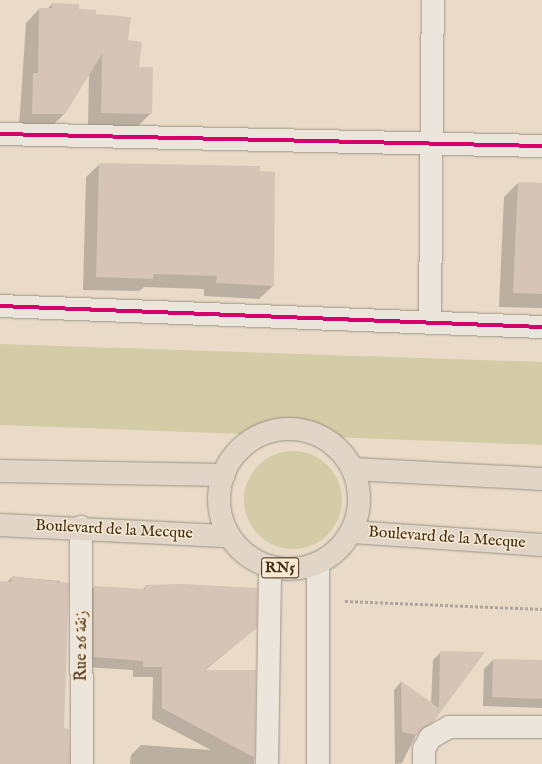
<!DOCTYPE html>
<meta charset="utf-8">
<style>
body{margin:0}
#map{position:relative;width:542px;height:764px;overflow:hidden;background:#e9dbc8;font-family:"IM FELL English",Amiri,serif}
div>[style]{position:absolute}
.green>*{inset:0;background:#d4cca6}
.round{border-radius:50%}
.shadow>*{inset:0;background:#0003}
.building>*{inset:0;background:#d6c4b6}
.path>*{height:2.5px;margin-top:-1.25px;transform-origin:0;background:repeating-linear-gradient(90deg,#aea59c 0 3px,transparent 0 5px)}
.roads{filter:drop-shadow(0 0 1px #9d9385) drop-shadow(0 0 1px #9d9385)}
.street>*{height:22px;margin:-11px;padding:0 11px;transform-origin:11px;border-radius:11px;background:#ece5dc}
.secondary>*{height:22px;margin:-11px;padding:0 11px;transform-origin:11px;border-radius:11px;background:#ece5dc}
.primary>*{height:22px;margin:-11px;padding:0 11px;transform-origin:11px;border-radius:11px;background:#e0d5c6}
.primary>.ring{margin:-11px;padding:0;box-sizing:content-box;background:none;border:22px solid #e0d5c6;border-radius:50%}
.cycleway>*{height:4px;margin:-2px;padding:0 2px;transform-origin:2px;border-radius:2px;background:#d6006c}
span{translate:-50% -50%;white-space:nowrap;text-align:center;line-height:1.15;-webkit-text-stroke:3px #fae9d2;paint-order:stroke}
.shield-label span{padding:1px 3px;background:#fae9d2;border:1px solid;border-radius:3px;-webkit-text-stroke-width:0}
.shield-label{font-size:15px;color:#402e16;font-weight:700}
.street-label{font-size:16px;color:#402e16}
</style>
<div id="map">
<div class="green">
<i style="clip-path:polygon(0 344px,542px 362px,542px 445px,0 425px)"></i>
<i class="round" style="left:244px;top:451px;width:98px;height:98px"></i>
</div>
<div class="shadow">
<i style="clip-path:polygon(52px 4px,95px 15px,127px 41px,151px 113px,137px 127px,88px 125px,89px 73px,64px 114px,51px 127px,19px 127px,26px 23px,39px 9px,47px 9px)"></i>
<i style="clip-path:polygon(100px 164px,273px 286px,259px 299px,204px 296px,204px 289px,144px 287px,139px 291px,83px 290px,86px 177px)"></i>
<i style="clip-path:polygon(518px 183px,542px 183px,542px 308px,499px 307px,504px 197px)"></i>
<i style="clip-path:polygon(12px 577px,60px 581px,63px 729px,68px 730px,70px 764px,0 764px,0 582px,6px 583px)"></i>
<i style="clip-path:polygon(146px 586px,256px 628px,204px 671px,255px 671px,254px 764px,130px 764px,131px 755px,141px 745px,211px 750px,152px 719px,153px 677px,133px 677px,133px 670px,84px 667px,84px 597px,94px 587px,142px 590px)"></i>
<i style="clip-path:polygon(441px 652px,483px 653px,433px 720px,416px 735px,402px 763px,395px 764px,394px 690px,401px 682px,431px 704px,433px 660px)"></i>
<i style="clip-path:polygon(493px 660px,542px 663px,542px 708px,483px 706px,484px 669px)"></i>
</div>
<div class="building">
<i style="clip-path:polygon(52px 3px,79px 4px,79px 9px,96px 10px,96px 14px,131px 17px,128px 40px,142px 42px,139px 67px,153px 67px,152px 114px,101px 113px,102px 54px,65px 114px,32px 114px,33px 73px,38px 73px,39px 8px,52px 8px)"></i>
<i style="clip-path:polygon(99px 163px,260px 166px,260px 171px,275px 172px,274px 286px,216px 283px,217px 276px,154px 274px,153px 279px,96px 277px)"></i>
<i style="clip-path:polygon(518px 182px,542px 183px,542px 294px,513px 293px)"></i>
<i style="clip-path:polygon(12px 576px,69px 583px,64px 728px,69px 729px,70px 764px,0 764px,0 581px,11px 582px)"></i>
<i style="clip-path:polygon(184px 584px,257px 588px,257px 628px,204px 670px,256px 670px,255px 758px,162px 708px,162px 667px,143px 667px,143px 661px,94px 657px,94px 586px,145px 589px,145px 585px)"></i>
<i style="clip-path:polygon(440px 651px,485px 652px,434px 721px,417px 735px,402px 732px,401px 681px,439px 708px)"></i>
<i style="clip-path:polygon(493px 659px,542px 660px,542px 699px,492px 697px)"></i>
</div>
<div class="path">
<i style="left:345px;top:601px;width:197px;rotate:2.3deg"></i>
</div>
<div class="roads">
<div class="street">
<i style="left:0;top:134px;width:542px;rotate:1.27deg"></i>
<i style="left:0;top:306px;width:542px;rotate:2.22deg"></i>
<i style="left:430px;top:322px;width:322px;rotate:-89.5deg"></i>
<i style="left:81px;top:527px;width:237px;rotate:89.8deg"></i>
<i style="left:424px;top:764px;width:15px;rotate:-90deg"></i>
<i style="left:424px;top:749px;width:13px;rotate:-61deg"></i>
<i style="left:430px;top:738px;width:22px;rotate:-30deg"></i>
<i style="left:449px;top:727px;width:93px"></i>
</div>
<div class="secondary">
<i style="left:318px;top:563px;width:201px;rotate:90deg"></i>
<i style="left:267px;top:764px;width:197px;rotate:-89.1deg"></i>
</div>
<div class="primary">
<i class="ring" style="left:219px;top:429px;width:118px;height:118px"></i>
<i style="left:353px;top:469px;width:189px;rotate:3deg"></i>
<i style="left:0;top:471px;width:224px;rotate:1deg"></i>
<i style="left:0;top:525px;width:229px;rotate:2.8deg"></i>
<i style="left:352px;top:532px;width:190px;rotate:3.9deg"></i>
</div>
</div>
<div class="cycleway">
<i style="left:0;top:134px;width:542px;rotate:1.27deg"></i>
<i style="left:0;top:306px;width:542px;rotate:2.22deg"></i>
</div>
<div class="shield-label">
<span style="left:280px;top:568px">RN5</span>
</div>
<div class="street-label">
<span style="left:114px;top:530px;rotate:3deg">Boulevard de la Mecque</span>
<span style="left:447px;top:538px;rotate:4deg">Boulevard de la Mecque</span>
<span style="left:82px;top:646px;rotate:-90deg">Rue 26 زنقة</span>
</div>
</div>
